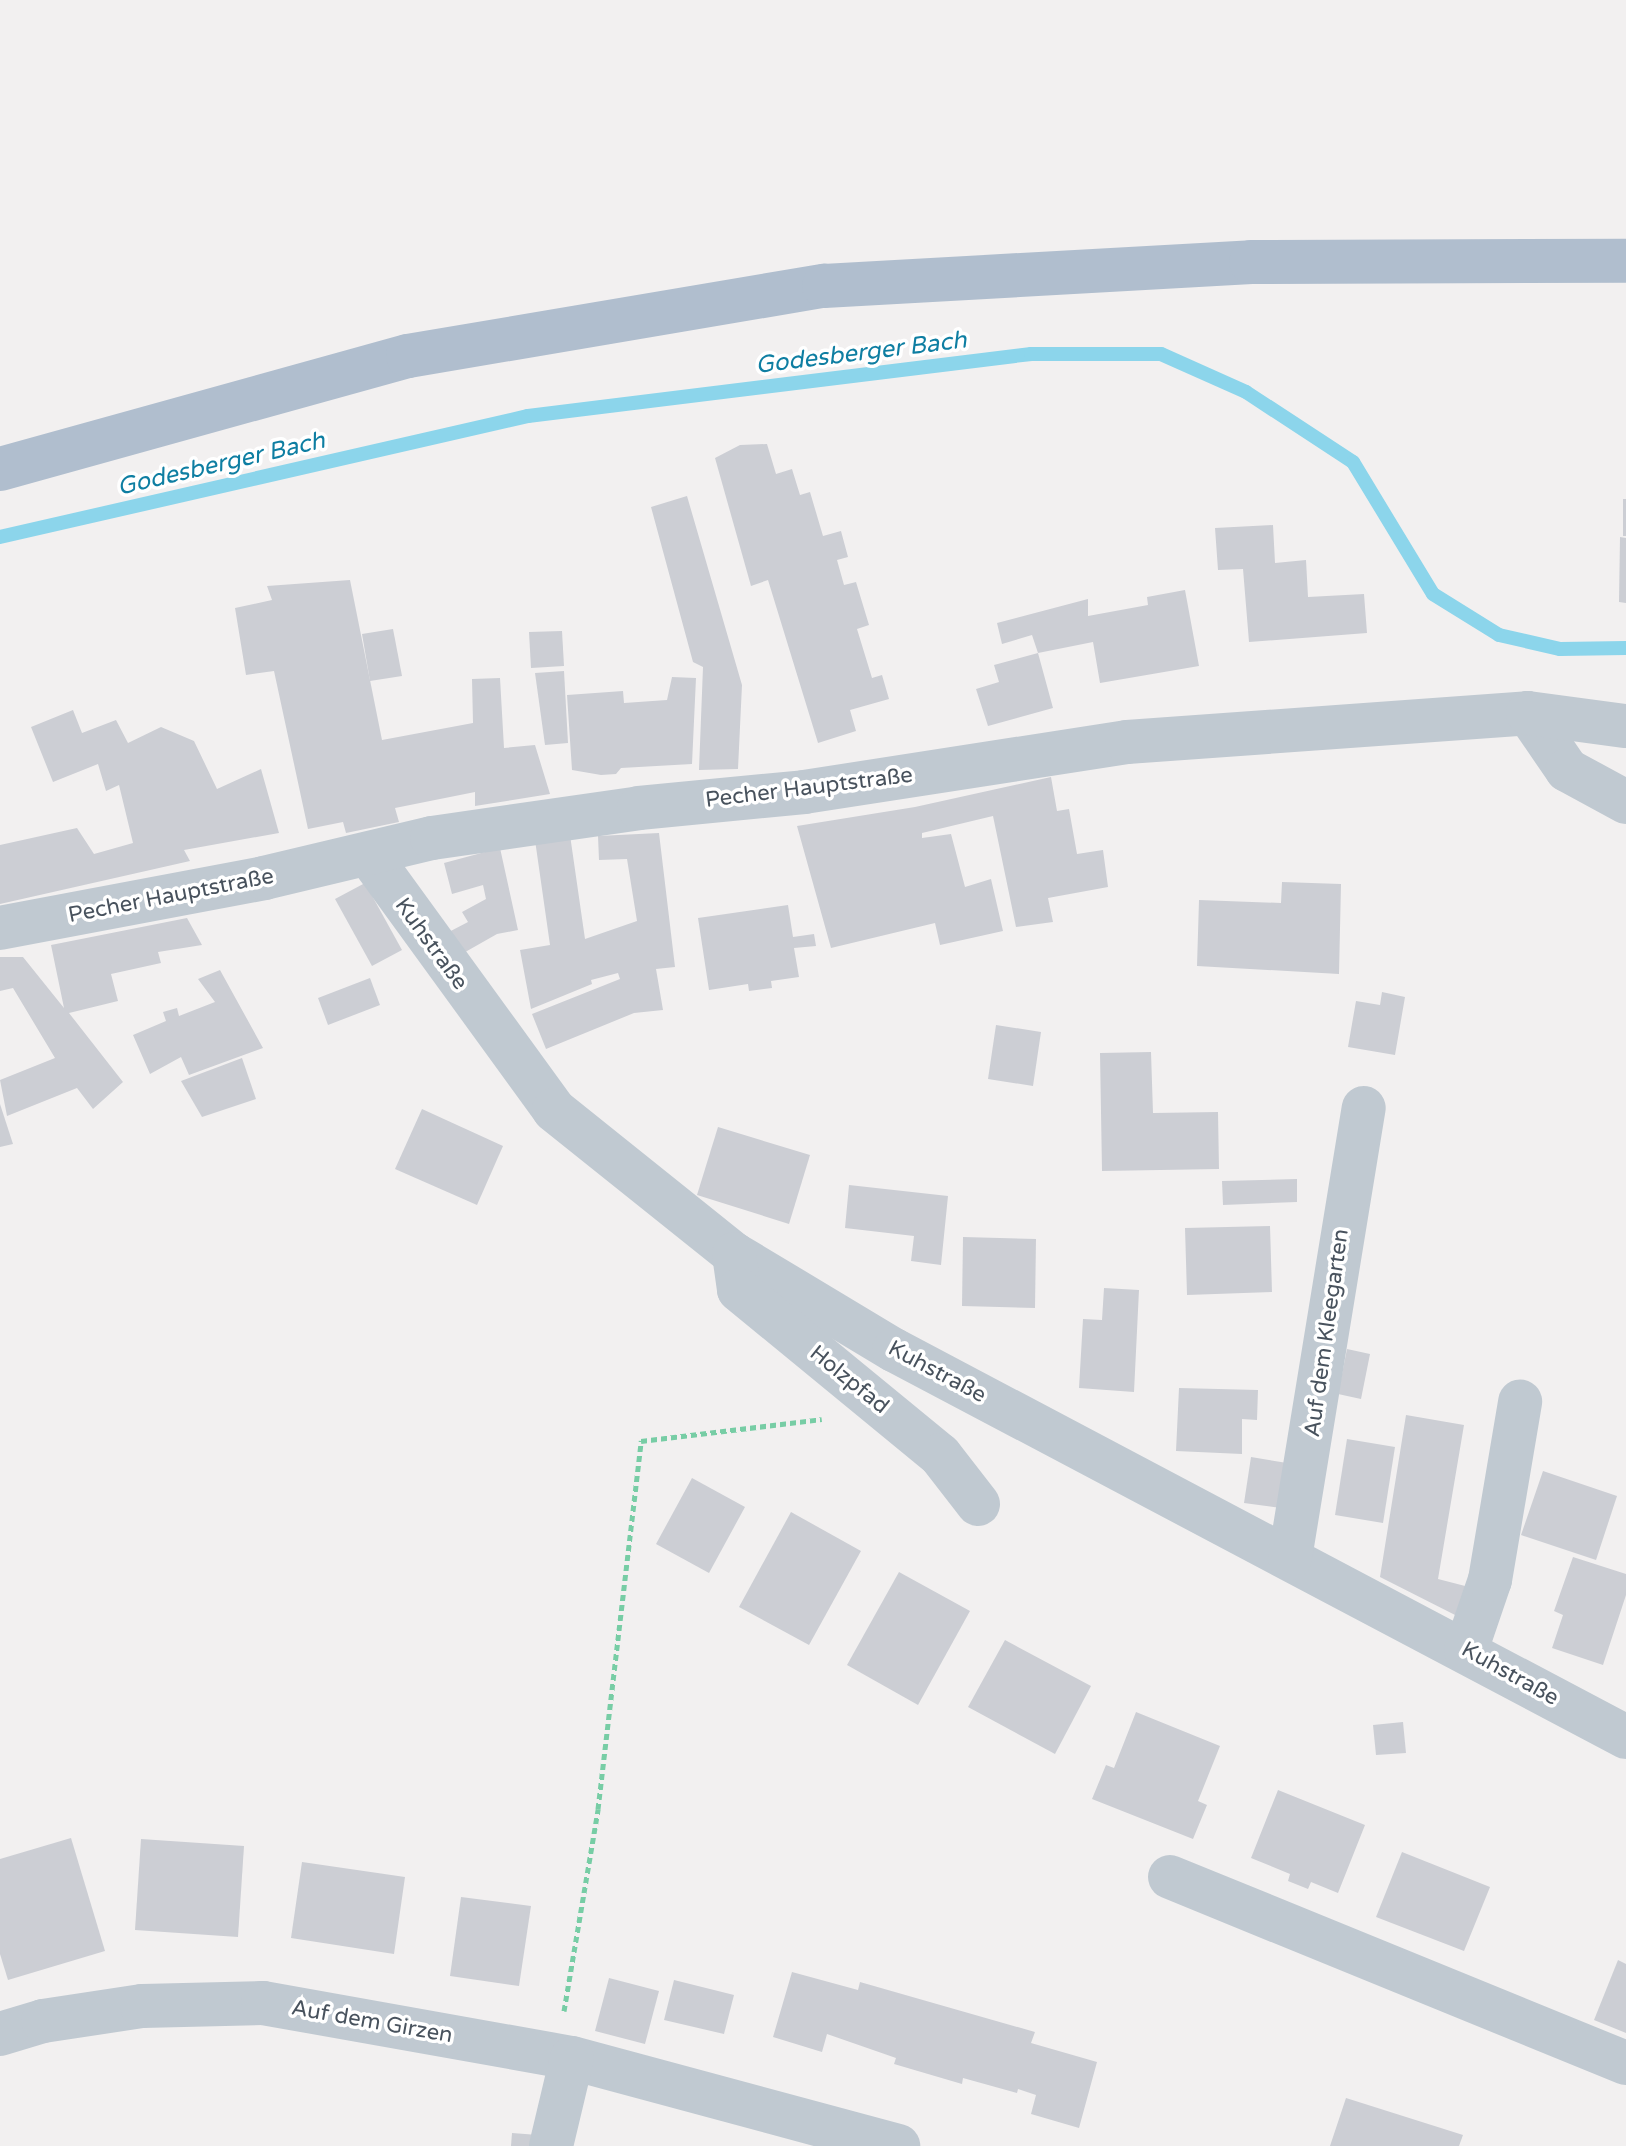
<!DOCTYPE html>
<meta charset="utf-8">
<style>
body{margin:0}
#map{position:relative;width:1626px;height:2146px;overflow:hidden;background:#f2f0f0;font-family:"Varela Round",sans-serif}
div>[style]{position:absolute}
.stream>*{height:14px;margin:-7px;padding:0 7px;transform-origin:7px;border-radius:7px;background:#8cd5eb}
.building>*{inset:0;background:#ccced4}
.path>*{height:5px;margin-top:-2.5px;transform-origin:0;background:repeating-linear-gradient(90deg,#77cda5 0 6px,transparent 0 10px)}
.minor>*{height:44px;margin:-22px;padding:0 22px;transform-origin:22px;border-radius:22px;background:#c0c9d1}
.major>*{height:44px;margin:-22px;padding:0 22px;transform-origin:22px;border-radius:22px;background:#b0bece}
span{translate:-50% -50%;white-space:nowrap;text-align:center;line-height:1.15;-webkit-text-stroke:7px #fff;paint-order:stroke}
.street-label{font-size:22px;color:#48525d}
.water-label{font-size:24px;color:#0e7ea2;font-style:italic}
</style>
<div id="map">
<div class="stream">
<i style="left:0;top:537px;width:542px;rotate:-12.91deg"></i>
<i style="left:528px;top:416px;width:507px;rotate:-7.03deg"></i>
<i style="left:1031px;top:354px;width:130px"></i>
<i style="left:1161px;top:354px;width:93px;rotate:24.1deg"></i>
<i style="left:1246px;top:392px;width:128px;rotate:33.2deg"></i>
<i style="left:1353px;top:462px;width:154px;rotate:58.8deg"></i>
<i style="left:1433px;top:594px;width:78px;rotate:31.8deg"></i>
<i style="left:1499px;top:635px;width:63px;rotate:12.9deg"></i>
<i style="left:1560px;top:649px;width:66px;rotate:-0.9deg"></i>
</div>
<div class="building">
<i style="clip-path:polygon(767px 444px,776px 474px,792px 469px,800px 495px,810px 492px,823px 536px,841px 531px,848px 557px,837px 560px,844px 585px,856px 582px,869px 625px,857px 629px,872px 678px,882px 675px,889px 699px,850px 710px,856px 731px,818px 743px,768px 580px,751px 586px,715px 458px,740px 445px)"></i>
<i style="clip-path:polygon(687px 496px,742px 685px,738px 769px,699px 770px,703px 667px,693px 662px,651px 507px)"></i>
<i style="clip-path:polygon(1623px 499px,1626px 499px,1626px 536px,1623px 536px)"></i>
<i style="clip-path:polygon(1273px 525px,1275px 563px,1306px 560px,1308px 597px,1364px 594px,1367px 633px,1249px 642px,1243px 569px,1218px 570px,1215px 528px)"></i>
<i style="clip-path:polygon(1620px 537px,1626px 538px,1626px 603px,1619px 602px)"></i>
<i style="clip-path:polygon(350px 580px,382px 740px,473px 723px,472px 679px,500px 678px,504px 748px,535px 745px,550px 794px,475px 806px,475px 792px,395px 808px,399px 822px,346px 833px,343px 822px,308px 829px,274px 671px,246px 675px,235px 608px,272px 600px,267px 586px)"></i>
<i style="clip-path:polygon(1185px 590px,1199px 666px,1100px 683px,1093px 642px,1038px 653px,1032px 635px,1002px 644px,997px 623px,1088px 599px,1088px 616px,1148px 605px,1147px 597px)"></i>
<i style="clip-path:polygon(393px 629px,402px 676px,370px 681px,362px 634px)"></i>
<i style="clip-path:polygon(562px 631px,564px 666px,531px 668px,529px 632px)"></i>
<i style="clip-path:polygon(1038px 653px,1053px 708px,988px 726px,976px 689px,999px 682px,994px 665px)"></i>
<i style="clip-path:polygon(564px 671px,568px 743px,545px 745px,535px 673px)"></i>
<i style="clip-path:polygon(672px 677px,696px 678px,692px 764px,621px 768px,616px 774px,601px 775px,572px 770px,567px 695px,623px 691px,624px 703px,667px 700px)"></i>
<i style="clip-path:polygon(73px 710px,82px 733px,116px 720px,128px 743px,161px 727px,194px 741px,217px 789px,261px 769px,279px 833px,184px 850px,190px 861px,0 904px,0 845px,77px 828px,94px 854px,133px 843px,119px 785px,106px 791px,98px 764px,53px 782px,31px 727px)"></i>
<i style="clip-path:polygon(1051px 777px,1057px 811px,1069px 809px,1077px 854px,1103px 850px,1108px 887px,1048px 898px,1053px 922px,1016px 927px,993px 816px,922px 833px,922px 838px,951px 834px,965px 887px,991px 879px,1003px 931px,940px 945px,935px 923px,831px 948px,797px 826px,915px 807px)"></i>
<i style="clip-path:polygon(659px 833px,675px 967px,656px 969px,663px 1010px,634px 1013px,546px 1049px,532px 1014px,620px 979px,618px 973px,591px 980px,592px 984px,531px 1009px,520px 950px,550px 945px,535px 840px,570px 835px,585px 939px,637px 921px,627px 859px,599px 860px,598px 836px)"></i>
<i style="clip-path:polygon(500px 848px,518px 930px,497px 934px,460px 955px,445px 934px,468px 922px,462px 912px,486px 899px,483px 885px,452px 894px,444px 863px)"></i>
<i style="clip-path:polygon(1282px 882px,1341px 884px,1339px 974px,1197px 966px,1199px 900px,1281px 903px)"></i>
<i style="clip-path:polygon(365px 883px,402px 950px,372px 966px,335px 899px)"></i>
<i style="clip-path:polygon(788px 905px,793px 937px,814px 934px,816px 946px,794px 948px,799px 977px,771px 981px,772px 988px,749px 991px,748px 984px,709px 990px,698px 918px)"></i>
<i style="clip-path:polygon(187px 918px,202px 945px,158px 952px,161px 963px,111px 974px,118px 1001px,69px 1013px,123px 1082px,93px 1109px,77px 1088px,7px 1116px,0 1080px,55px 1058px,13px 988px,0 991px,0 957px,23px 957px,64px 1008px,51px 945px)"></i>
<i style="clip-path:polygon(220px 970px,263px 1048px,189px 1075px,181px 1057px,150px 1074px,133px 1035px,166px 1021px,163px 1012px,177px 1008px,179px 1016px,215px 1002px,198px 979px)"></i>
<i style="clip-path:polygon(370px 978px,380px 1005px,328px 1025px,318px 998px)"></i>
<i style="clip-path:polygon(1382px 992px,1405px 997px,1395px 1055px,1348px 1047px,1356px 1001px,1380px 1005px)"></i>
<i style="clip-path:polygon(996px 1025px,1041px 1032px,1033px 1086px,988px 1079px)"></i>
<i style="clip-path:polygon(1151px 1052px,1153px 1113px,1218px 1112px,1219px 1169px,1102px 1171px,1100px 1053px)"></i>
<i style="clip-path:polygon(242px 1058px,256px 1099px,202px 1117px,181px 1081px)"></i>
<i style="clip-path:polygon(0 1104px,13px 1144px,0 1147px)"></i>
<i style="clip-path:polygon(422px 1109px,503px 1146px,477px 1205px,395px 1169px)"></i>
<i style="clip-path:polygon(718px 1127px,810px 1155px,789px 1224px,697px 1195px)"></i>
<i style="clip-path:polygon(1297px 1179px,1297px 1202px,1223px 1205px,1222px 1181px)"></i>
<i style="clip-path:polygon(849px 1185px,948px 1196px,941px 1265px,911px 1261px,914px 1236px,845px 1228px)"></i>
<i style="clip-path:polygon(1270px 1226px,1272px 1292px,1187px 1295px,1185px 1228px)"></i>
<i style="clip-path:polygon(963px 1237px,1036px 1239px,1035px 1308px,962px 1306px)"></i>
<i style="clip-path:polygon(1104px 1288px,1139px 1290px,1134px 1392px,1079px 1388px,1083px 1319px,1102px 1320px)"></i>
<i style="clip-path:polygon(1347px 1349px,1370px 1354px,1361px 1399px,1338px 1394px)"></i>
<i style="clip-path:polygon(1179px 1388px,1258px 1390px,1257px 1420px,1242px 1419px,1242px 1454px,1176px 1451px)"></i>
<i style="clip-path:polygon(1406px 1415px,1464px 1425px,1438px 1579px,1469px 1587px,1461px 1618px,1380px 1577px)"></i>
<i style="clip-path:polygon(1347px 1439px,1395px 1447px,1383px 1523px,1335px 1515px)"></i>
<i style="clip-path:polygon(1251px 1457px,1287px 1463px,1281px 1508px,1244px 1503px)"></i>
<i style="clip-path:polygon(1543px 1471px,1617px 1496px,1596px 1560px,1521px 1535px)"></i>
<i style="clip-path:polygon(692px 1478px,745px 1507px,709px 1573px,656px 1544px)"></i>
<i style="clip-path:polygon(791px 1512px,861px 1551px,809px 1645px,739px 1607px)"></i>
<i style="clip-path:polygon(1573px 1557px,1626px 1574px,1626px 1595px,1603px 1665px,1552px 1648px,1563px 1615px,1554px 1611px)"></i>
<i style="clip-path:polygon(899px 1572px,970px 1611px,918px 1705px,847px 1665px)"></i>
<i style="clip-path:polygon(1005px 1640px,1091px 1686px,1055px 1754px,968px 1707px)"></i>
<i style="clip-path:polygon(1136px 1712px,1220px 1746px,1198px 1801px,1207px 1805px,1193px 1839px,1092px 1799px,1106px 1765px,1114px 1768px)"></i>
<i style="clip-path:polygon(1403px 1722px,1406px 1753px,1376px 1755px,1373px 1725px)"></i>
<i style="clip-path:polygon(1278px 1790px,1365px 1825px,1338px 1893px,1311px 1882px,1308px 1889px,1288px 1881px,1290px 1874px,1251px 1858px)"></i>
<i style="clip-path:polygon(71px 1838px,105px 1951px,8px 1980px,0 1954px,0 1859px)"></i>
<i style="clip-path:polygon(141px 1839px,244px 1846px,238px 1937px,135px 1930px)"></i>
<i style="clip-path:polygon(1402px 1852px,1490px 1887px,1464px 1951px,1376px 1917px)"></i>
<i style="clip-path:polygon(302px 1862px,405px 1877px,394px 1954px,291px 1938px)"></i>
<i style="clip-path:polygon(461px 1897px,531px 1906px,519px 1986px,450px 1976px)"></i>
<i style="clip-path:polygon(1618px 1960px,1626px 1964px,1626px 2033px,1594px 2020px)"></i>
<i style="clip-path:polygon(792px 1972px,858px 1990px,860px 1982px,1035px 2032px,1031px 2043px,1097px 2062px,1079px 2128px,1031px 2114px,1036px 2095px,1018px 2089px,1017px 2093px,963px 2078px,962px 2084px,894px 2064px,896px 2058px,827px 2034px,822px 2052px,773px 2037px)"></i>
<i style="clip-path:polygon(609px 1978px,659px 1991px,645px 2044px,595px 2031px)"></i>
<i style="clip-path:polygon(674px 1980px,734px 1995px,724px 2034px,664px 2020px)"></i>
<i style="clip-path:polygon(1346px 2098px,1463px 2135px,1459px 2146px,1330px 2146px)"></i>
<i style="clip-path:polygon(512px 2133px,538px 2135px,537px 2146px,511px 2146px)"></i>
</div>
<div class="path">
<i style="left:564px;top:2011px;width:205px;rotate:-80.4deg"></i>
<i style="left:598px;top:1809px;width:371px;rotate:-83.3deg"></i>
<i style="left:641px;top:1441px;width:182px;rotate:-6.9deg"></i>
</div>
<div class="minor">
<i style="left:1528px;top:713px;width:69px;rotate:55.6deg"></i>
<i style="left:1567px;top:770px;width:67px;rotate:28.5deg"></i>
<i style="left:369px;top:855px;width:315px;rotate:54deg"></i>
<i style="left:554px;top:1110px;width:231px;rotate:38.7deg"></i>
<i style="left:734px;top:1254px;width:187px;rotate:31deg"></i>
<i style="left:894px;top:1350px;width:828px;rotate:27.86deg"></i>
<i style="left:0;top:928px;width:269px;rotate:-10.7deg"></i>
<i style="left:264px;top:878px;width:173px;rotate:-13.4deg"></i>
<i style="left:432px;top:838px;width:209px;rotate:-8.2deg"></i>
<i style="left:639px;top:808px;width:166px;rotate:-5.5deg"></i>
<i style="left:804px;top:792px;width:327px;rotate:-8.8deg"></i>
<i style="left:1127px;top:742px;width:402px;rotate:-4.1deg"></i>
<i style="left:1528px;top:713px;width:99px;rotate:7.6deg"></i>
<i style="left:734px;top:1254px;width:36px;rotate:82deg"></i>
<i style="left:739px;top:1290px;width:260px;rotate:39.4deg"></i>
<i style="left:940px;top:1455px;width:62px;rotate:52.2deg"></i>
<i style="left:1290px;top:1558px;width:456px;rotate:-80.7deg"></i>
<i style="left:1466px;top:1650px;width:74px;rotate:-71.1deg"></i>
<i style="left:1490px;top:1580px;width:181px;rotate:-80.4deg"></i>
<i style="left:1170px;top:1877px;width:492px;rotate:22.2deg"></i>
<i style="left:0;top:2034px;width:45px;rotate:-16.8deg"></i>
<i style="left:43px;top:2021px;width:100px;rotate:-8.6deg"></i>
<i style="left:142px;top:2006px;width:121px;rotate:-1.4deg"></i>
<i style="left:263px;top:2003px;width:314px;rotate:10.1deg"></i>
<i style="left:572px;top:2058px;width:338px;rotate:15.1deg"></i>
<i style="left:551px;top:2146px;width:90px;rotate:-76.6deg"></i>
</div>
<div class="major">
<i style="left:0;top:469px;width:423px;rotate:-15.5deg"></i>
<i style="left:408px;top:356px;width:422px;rotate:-9.6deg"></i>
<i style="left:824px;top:286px;width:428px;rotate:-3.2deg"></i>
<i style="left:1251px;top:262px;width:375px;rotate:-0.2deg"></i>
</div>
<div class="street-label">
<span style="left:809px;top:788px;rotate:-7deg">Pecher Hauptstraße</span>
<span style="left:171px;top:896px;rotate:-11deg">Pecher Hauptstraße</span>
<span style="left:431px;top:944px;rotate:54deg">Kuhstraße</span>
<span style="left:1327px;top:1333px;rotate:-82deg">Auf dem Kleegarten</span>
<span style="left:937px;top:1372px;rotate:28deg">Kuhstraße</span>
<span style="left:849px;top:1380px;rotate:39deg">Holzpfad</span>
<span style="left:1510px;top:1674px;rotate:29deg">Kuhstraße</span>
<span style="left:372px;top:2022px;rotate:10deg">Auf dem Girzen</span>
</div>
<div class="water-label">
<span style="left:861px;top:353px;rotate:-7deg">Godesberger Bach</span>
<span style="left:221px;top:464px;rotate:-13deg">Godesberger Bach</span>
</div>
</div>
